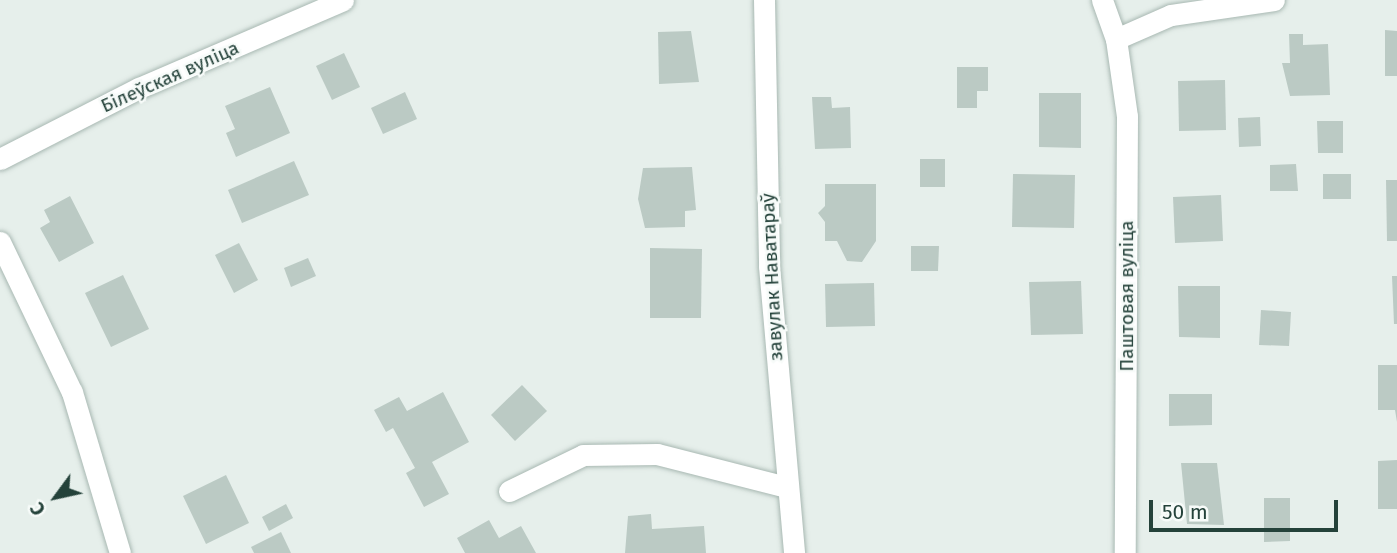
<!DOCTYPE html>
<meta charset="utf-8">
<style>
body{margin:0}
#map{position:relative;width:1397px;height:553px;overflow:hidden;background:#e6efeb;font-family:"Fira Sans",sans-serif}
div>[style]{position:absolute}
.building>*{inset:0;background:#bbcac4}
.roads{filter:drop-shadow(0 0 2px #a8b8b2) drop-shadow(0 0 2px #a8b8b2)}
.minor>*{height:21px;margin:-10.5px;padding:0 10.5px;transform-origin:10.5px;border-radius:10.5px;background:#fff}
span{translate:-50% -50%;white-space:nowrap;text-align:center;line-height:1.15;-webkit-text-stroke:5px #f7fbf9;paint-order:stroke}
.street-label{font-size:19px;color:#24423a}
.north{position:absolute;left:21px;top:462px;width:70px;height:70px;-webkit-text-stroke:5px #f7fbf9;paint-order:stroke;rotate:237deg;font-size:19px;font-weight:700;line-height:28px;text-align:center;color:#24423a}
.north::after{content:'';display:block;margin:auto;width:24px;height:32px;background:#24423a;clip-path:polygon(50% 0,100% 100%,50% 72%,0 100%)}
.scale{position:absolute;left:1149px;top:500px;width:189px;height:32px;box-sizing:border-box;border:4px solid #24423a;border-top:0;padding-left:9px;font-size:21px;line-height:24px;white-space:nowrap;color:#24423a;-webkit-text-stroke:5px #f7fbf9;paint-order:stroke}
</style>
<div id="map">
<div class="building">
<i style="clip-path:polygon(1385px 30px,1397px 31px,1397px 76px,1385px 76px)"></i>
<i style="clip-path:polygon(691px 31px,699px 82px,659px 84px,658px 32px)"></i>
<i style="clip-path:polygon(1289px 34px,1303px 34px,1303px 45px,1328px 44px,1330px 95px,1290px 96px,1282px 63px,1290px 63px)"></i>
<i style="clip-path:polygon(344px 53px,360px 87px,332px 100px,316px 66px)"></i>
<i style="clip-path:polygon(957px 67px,988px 67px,988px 91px,977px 91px,977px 108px,957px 108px)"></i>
<i style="clip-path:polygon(1225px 80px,1226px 130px,1179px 131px,1178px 81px)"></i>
<i style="clip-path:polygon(270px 87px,290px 133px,236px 157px,226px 133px,235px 129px,225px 106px)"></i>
<i style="clip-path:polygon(405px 92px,417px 119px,383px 134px,371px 108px)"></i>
<i style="clip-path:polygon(1039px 93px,1081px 93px,1081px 148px,1039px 147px)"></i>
<i style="clip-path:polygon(812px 97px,831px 97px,832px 108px,850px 107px,851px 148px,815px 149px)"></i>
<i style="clip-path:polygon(1260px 117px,1261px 146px,1239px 147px,1238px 118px)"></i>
<i style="clip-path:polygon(1317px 121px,1343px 121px,1343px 153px,1318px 153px)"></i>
<i style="clip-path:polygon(920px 159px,945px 159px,945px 187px,920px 187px)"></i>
<i style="clip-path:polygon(294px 161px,309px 195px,242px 223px,228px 190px)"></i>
<i style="clip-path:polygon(1296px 164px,1298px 191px,1270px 191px,1270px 165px)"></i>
<i style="clip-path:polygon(692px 167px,696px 210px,685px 211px,685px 227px,645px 228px,638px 199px,643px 168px)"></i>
<i style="clip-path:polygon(1013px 174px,1075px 175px,1074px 228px,1012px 227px)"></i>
<i style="clip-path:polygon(1323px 174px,1351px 174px,1351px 199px,1323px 199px)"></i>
<i style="clip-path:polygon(1386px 180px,1397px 180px,1397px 241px,1387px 241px)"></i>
<i style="clip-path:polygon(825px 184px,876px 184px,876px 241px,862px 262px,847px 261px,837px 241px,825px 241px,825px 222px,818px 213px,825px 206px)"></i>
<i style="clip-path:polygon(1221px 195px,1223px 241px,1175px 243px,1173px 197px)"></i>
<i style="clip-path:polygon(70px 196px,94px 243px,59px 262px,40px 228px,50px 222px,44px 210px)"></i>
<i style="clip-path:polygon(239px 243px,258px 280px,234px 293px,215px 255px)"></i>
<i style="clip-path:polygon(911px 246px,939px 246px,938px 271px,911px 271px)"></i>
<i style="clip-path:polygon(650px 248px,702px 249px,701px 318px,650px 318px)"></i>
<i style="clip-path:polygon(308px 258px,316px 276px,291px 287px,284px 268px)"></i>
<i style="clip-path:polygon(123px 275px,149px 329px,111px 347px,85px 293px)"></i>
<i style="clip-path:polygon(1392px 276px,1397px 276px,1397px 324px,1394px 324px)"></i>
<i style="clip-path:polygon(1081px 281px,1083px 334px,1031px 335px,1029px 282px)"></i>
<i style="clip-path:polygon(874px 283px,875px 326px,826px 327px,825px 284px)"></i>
<i style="clip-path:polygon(1178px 286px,1220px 286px,1220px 338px,1179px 337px)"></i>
<i style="clip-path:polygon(1261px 310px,1291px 312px,1289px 346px,1259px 345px)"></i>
<i style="clip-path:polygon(1378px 365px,1397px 365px,1397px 422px,1395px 410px,1378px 410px)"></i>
<i style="clip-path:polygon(522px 385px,547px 411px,515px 441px,491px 415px)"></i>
<i style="clip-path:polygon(443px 392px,469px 442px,432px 462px,449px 494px,424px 507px,406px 473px,415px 468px,393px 428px,386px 432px,374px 410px,399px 397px,407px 411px)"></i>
<i style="clip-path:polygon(1169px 394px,1212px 394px,1212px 425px,1169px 426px)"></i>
<i style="clip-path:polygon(1397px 460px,1397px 509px,1378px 509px,1378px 461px)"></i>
<i style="clip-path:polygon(1181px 463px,1217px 463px,1224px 525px,1187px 524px)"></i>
<i style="clip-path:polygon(226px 475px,249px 523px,206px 544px,183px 496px)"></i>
<i style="clip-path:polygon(1264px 498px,1290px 498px,1290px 541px,1264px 542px)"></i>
<i style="clip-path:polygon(286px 504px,293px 518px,269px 531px,262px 517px)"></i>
<i style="clip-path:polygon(651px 514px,652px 529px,704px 526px,706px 553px,625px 553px,628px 516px)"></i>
<i style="clip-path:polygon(489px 520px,499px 538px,521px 526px,536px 553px,465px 553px,457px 538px)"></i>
<i style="clip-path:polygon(281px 532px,291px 553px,254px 553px,251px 547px)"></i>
</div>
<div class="roads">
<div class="minor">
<i style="left:764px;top:0;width:266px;rotate:88.9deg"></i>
<i style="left:769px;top:266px;width:288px;rotate:85deg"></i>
<i style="left:1102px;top:0;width:41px;rotate:70.3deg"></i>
<i style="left:1116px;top:39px;width:60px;rotate:-23.6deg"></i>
<i style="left:1171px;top:15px;width:104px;rotate:-8.3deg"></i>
<i style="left:1116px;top:39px;width:78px;rotate:81.9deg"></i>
<i style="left:1127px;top:116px;width:437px;rotate:90.3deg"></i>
<i style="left:0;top:159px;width:156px;rotate:-27.1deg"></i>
<i style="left:139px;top:88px;width:222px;rotate:-23.3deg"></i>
<i style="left:0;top:242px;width:166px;rotate:64.4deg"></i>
<i style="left:72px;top:392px;width:168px;rotate:73.4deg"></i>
<i style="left:509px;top:491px;width:82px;rotate:-25.9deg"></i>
<i style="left:583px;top:455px;width:74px;rotate:-0.8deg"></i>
<i style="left:657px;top:454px;width:133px;rotate:14.3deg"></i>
</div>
</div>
<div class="street-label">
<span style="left:170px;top:77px;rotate:-24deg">Білеўская вуліца</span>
<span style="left:772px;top:277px;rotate:-93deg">завулак Наватараў</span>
<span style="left:1127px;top:296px;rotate:-90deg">Паштовая вуліца</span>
</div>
<div class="north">С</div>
<div class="scale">50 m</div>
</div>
